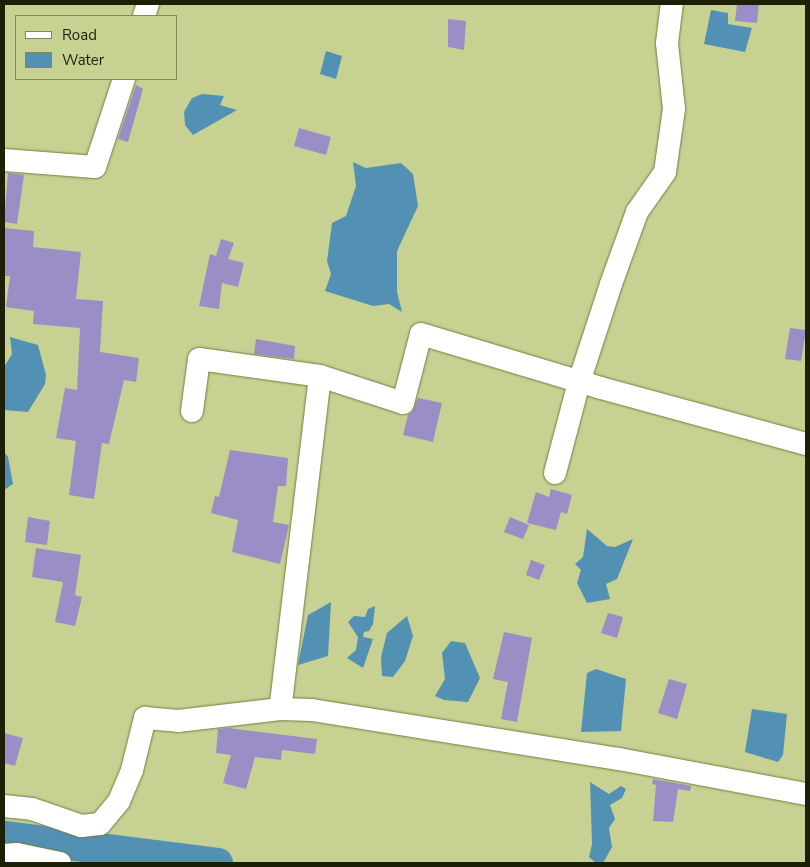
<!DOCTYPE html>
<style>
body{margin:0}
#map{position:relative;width:810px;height:867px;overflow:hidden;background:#c7d192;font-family:"Nunito Sans",sans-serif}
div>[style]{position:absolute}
.water>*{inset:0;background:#5391b4}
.river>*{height:31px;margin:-15.5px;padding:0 15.5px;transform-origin:15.5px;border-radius:15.5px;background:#5391b4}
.building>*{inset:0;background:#9b8ec6}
.roads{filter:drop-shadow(0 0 1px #757d40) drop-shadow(0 0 1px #757d40)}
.minor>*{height:22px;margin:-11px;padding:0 11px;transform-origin:11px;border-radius:11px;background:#fff}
span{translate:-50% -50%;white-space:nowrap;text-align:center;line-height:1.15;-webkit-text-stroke:4px #c7d192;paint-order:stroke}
.frame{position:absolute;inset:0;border:5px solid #1d2007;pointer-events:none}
.legend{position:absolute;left:15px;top:15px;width:162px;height:65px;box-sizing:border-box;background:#c7d192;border:1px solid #838a5a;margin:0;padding:6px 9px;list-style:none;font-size:15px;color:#1d2007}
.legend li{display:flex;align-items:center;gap:10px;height:25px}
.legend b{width:25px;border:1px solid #838a5a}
</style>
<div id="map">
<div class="water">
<i style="clip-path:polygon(711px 10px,728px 13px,728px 24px,752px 28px,745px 52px,704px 44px)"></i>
<i style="clip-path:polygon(326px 51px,342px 56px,336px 79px,320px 74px)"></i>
<i style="clip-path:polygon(202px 94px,224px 96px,220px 105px,237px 110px,193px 135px,185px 125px,184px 112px,192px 98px)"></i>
<i style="clip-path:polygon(353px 162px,366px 168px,401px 163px,413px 174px,418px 206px,397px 251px,397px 292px,402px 312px,389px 304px,373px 306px,325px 291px,331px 274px,327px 261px,332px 223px,346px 216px,356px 186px)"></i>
<i style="clip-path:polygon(10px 337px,38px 345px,46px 375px,45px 384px,28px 412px,4px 410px,4px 367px,12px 354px)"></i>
<i style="clip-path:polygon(4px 452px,8px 457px,13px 484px,4px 490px)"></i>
<i style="clip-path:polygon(587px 529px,607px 546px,615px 547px,633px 539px,617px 579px,606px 584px,610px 599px,587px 603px,577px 583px,581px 570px,575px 564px,583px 557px)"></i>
<i style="clip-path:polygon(331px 602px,328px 656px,298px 665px,308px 615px)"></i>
<i style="clip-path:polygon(375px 606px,373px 624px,369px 631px,364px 632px,363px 637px,373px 639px,363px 668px,347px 658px,356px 650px,358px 637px,348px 622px,354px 616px,365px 617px,368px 609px)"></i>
<i style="clip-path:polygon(407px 616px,413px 636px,405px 661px,393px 677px,382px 676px,381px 657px,387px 633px)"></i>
<i style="clip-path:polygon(451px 641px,465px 643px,480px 678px,468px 702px,444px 700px,435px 696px,445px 679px,442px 653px)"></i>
<i style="clip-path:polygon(596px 669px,626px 679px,621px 731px,581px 732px,587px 673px)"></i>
<i style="clip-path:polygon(752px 709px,787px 714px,783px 755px,778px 762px,745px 752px)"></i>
<i style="clip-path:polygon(590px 782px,609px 794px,621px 786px,626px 789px,622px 798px,610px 805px,615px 819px,609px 828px,612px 847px,603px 863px,596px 863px,589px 857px,592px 844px)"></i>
</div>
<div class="river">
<i style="left:4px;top:836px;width:215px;rotate:7.2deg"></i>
</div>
<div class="building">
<i style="clip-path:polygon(737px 4px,759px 4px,757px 23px,735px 21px)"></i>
<i style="clip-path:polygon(448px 19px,466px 21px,464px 50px,448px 47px)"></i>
<i style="clip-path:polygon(136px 85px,143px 89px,128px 142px,118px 139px)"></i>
<i style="clip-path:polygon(299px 128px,331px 137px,326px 155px,294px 146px)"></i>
<i style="clip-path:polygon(8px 173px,24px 175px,17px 224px,4px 222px)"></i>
<i style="clip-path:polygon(5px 228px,34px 231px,33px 247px,81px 252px,76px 299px,103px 301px,100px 352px,139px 358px,136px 382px,124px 380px,109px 444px,102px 443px,94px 499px,69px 495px,76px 441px,56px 438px,65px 388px,77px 390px,80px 328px,33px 324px,34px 311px,6px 307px,10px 276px,4px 276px)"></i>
<i style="clip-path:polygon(221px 239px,234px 243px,228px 259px,244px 263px,238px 287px,222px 283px,219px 309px,199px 306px,210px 254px,216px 256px)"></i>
<i style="clip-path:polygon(790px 328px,806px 330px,801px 361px,785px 359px)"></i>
<i style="clip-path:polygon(256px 339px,295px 346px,294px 359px,254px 354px)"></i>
<i style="clip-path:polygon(418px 398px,442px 403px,433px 442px,403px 435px,408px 415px,412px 412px)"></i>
<i style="clip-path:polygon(230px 450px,288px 458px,286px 486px,278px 486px,273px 522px,289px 525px,280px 564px,232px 552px,238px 520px,211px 513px,215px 496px,219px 497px)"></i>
<i style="clip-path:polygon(551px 489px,572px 495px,567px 514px,561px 512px,556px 530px,527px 523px,536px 492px,549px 497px)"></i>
<i style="clip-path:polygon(28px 517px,50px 521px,47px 545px,25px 542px)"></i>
<i style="clip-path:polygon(510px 517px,529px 525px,523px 539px,504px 532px)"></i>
<i style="clip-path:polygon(36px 548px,81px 555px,75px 595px,82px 597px,75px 626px,55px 622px,63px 582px,32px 577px)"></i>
<i style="clip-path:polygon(531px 560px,545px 565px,539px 580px,526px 575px)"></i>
<i style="clip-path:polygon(608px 613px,623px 617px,617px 638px,601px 633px)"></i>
<i style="clip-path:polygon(504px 632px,532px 638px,517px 722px,501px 719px,508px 682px,493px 679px)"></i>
<i style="clip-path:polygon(669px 679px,687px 684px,677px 719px,658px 713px)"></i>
<i style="clip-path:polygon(228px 728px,317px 739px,315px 754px,282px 750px,281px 760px,255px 757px,246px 789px,223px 783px,231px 755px,216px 753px,218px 729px)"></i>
<i style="clip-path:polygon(4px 733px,23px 738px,15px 766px,4px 763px)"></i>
<i style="clip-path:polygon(653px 779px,691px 786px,690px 791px,678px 789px,673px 822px,653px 821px,656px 785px,652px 784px)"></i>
</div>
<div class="roads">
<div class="minor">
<i style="left:144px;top:16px;width:13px;rotate:-72deg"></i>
<i style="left:4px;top:160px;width:91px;rotate:4.4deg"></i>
<i style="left:95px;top:167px;width:93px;rotate:-71.8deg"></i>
<i style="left:320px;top:376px;width:87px;rotate:18deg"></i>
<i style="left:403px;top:403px;width:71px;rotate:-75.4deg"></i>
<i style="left:421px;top:334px;width:188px;rotate:16.7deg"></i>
<i style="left:601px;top:388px;width:213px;rotate:15.3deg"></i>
<i style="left:192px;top:411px;width:52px;rotate:-82.3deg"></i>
<i style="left:199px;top:359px;width:122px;rotate:8deg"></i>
<i style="left:320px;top:376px;width:335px;rotate:96.8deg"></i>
<i style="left:555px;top:473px;width:94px;rotate:-75.2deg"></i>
<i style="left:579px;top:382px;width:103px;rotate:-71.9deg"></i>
<i style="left:611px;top:284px;width:77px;rotate:-70.1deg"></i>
<i style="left:637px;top:212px;width:49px;rotate:-55deg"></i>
<i style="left:665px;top:172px;width:64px;rotate:-81.9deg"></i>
<i style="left:674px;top:109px;width:66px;rotate:-96.1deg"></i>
<i style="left:667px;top:43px;width:39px;rotate:-83deg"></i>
<i style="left:4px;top:806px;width:28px;rotate:6deg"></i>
<i style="left:32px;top:809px;width:52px;rotate:19.1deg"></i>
<i style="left:81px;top:826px;width:19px;rotate:-6deg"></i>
<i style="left:100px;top:824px;width:30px;rotate:-50deg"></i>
<i style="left:119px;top:801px;width:34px;rotate:-67deg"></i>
<i style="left:132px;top:770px;width:54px;rotate:-76deg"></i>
<i style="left:145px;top:718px;width:33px;rotate:5deg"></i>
<i style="left:178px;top:721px;width:103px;rotate:-6.7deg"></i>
<i style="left:280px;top:709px;width:32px;rotate:2deg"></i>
<i style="left:312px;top:710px;width:311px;rotate:9.1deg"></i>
<i style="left:619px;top:759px;width:190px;rotate:10.6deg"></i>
<i style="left:4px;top:855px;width:13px;rotate:-4deg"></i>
<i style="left:17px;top:854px;width:44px;rotate:11.8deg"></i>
</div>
</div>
<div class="frame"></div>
<ul class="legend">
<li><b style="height:6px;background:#fff"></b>Road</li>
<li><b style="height:14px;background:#5391b4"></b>Water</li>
</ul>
</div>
